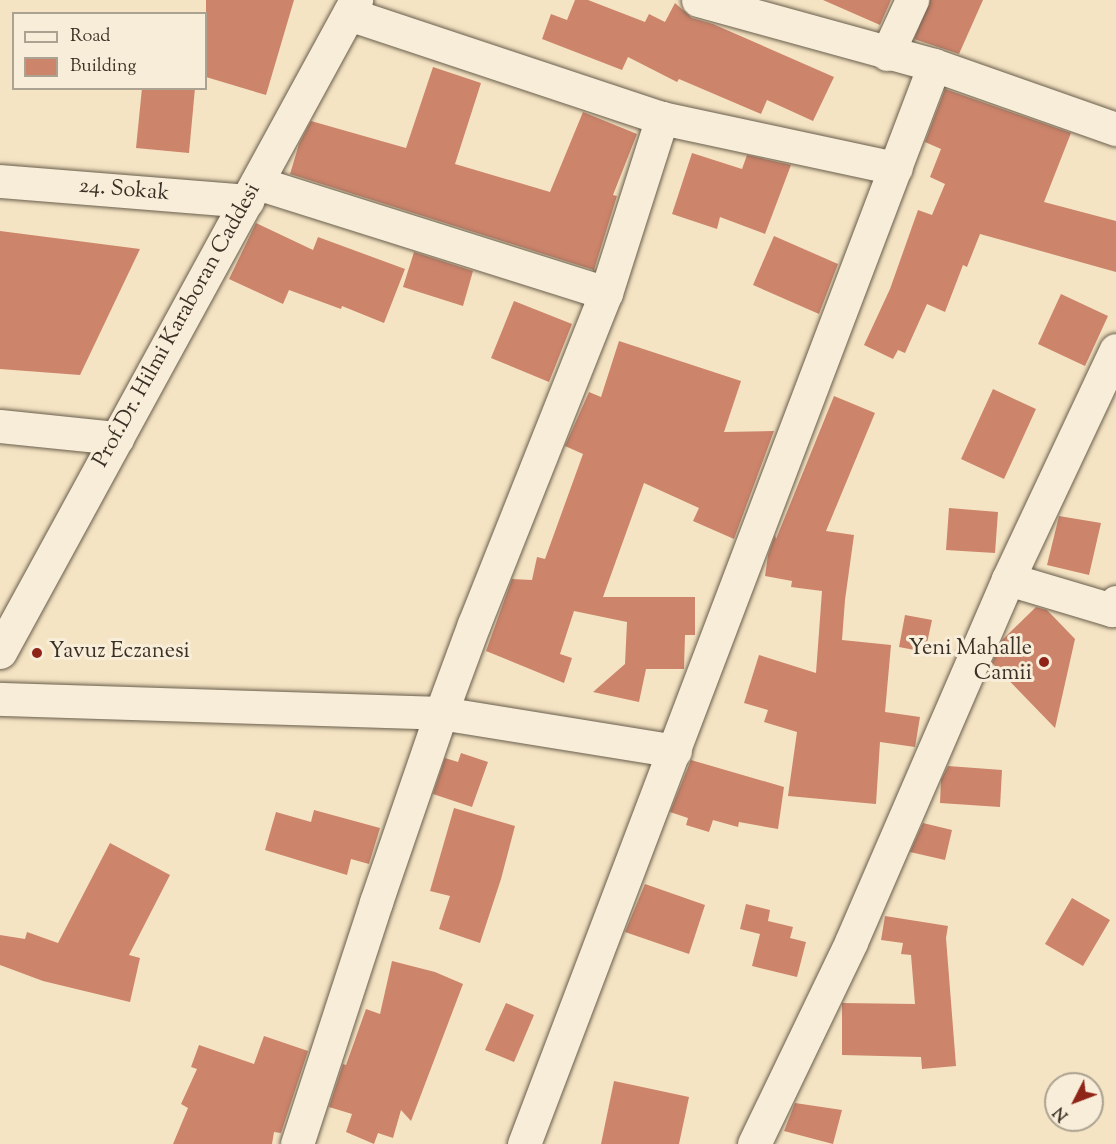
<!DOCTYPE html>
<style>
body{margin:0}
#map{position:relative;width:1116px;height:1144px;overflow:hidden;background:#f5e4c3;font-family:"Sorts Mill Goudy",serif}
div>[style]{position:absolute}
.building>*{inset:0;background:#cc846b}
.roads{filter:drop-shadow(0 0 2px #695e4d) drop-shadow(0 0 2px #695e4d)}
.minor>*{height:33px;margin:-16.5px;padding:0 16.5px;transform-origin:16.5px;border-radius:16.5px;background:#f8edd8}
.dots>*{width:16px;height:16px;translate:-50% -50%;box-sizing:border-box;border:3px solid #f8edd8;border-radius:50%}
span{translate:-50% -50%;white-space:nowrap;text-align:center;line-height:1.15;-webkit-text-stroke:6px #f8edd8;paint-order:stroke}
.street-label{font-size:22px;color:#3a3126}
.poi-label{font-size:22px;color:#3a3126}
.right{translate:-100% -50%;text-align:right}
.left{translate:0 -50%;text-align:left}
.legend{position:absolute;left:12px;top:12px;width:195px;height:78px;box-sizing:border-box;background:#f8edd8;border:2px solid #aca291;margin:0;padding:8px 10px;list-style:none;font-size:18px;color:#3a3126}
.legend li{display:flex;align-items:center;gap:12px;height:30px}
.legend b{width:30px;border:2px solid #aca291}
.north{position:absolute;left:1044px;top:1072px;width:60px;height:60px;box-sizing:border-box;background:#f8edd8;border:2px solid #aca291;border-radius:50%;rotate:228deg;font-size:16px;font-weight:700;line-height:24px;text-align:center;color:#3a3126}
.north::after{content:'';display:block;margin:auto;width:21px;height:27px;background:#8f2418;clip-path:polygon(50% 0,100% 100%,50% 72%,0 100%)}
</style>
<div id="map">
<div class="building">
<i style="clip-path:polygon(206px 0,294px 0,266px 95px,206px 77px)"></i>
<i style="clip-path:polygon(575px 0,588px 0,645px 22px,649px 14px,665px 22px,675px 3px,692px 18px,713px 24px,834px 77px,813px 121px,767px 100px,761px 114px,679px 79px,677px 82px,628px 57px,622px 70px,542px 39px,551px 14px,567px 20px)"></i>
<i style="clip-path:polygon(823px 0,891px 0,880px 25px)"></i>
<i style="clip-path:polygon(930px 0,983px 0,959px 54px,914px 39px)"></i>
<i style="clip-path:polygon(433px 67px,481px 83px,455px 164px,550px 192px,583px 112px,637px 134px,613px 195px,617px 196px,594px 270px,290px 174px,299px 144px,311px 121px,406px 148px)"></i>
<i style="clip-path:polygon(142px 88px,195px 88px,189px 153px,136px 148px)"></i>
<i style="clip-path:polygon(945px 89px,1071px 133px,1044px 202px,1116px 221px,1116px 272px,980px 234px,967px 267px,963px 265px,945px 312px,927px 304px,905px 353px,898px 350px,893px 359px,864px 345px,890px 289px,918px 210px,932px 215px,945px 184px,930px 177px,941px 149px,925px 142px)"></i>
<i style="clip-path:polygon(692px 153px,742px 169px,747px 155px,791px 165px,765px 234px,720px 217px,717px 229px,672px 214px)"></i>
<i style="clip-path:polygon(256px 223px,313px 250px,318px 237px,405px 269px,384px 323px,342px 306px,341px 309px,289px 290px,283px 304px,229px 279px)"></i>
<i style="clip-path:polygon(0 231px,140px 249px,80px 375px,0 369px)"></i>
<i style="clip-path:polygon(774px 236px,838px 264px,819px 314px,753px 285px)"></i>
<i style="clip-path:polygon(414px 252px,473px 271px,463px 306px,403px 287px)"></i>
<i style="clip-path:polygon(1061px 294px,1108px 316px,1085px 366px,1038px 344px)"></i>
<i style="clip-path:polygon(514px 301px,572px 324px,549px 382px,491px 358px)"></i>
<i style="clip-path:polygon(619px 341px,741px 381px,724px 432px,774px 431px,734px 539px,693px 521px,699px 508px,644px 483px,603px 597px,695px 597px,695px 635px,685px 635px,684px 669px,646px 669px,639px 702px,593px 692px,625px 664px,627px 622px,574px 611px,560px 654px,572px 658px,564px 683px,486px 651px,512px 579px,532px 580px,537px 557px,545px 559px,583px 454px,565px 446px,589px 392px,601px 397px)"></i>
<i style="clip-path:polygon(993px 389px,1036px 409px,1004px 479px,961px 459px)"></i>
<i style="clip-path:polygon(834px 396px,875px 413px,826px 531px,854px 535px,845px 600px,842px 640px,891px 645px,885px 712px,920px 717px,915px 747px,880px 742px,876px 804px,788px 796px,797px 732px,764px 722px,768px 710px,744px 703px,759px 655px,816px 673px,822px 591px,791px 587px,792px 581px,765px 576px,768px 555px,775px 535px,776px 539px)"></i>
<i style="clip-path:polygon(949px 508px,998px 512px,995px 553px,946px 550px)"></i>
<i style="clip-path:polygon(1059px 516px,1101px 523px,1089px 575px,1047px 565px)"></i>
<i style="clip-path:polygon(1036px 607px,1047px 610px,1075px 639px,1055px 728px,992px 663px,1002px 640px)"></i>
<i style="clip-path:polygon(905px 615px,932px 620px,925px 652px,899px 647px)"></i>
<i style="clip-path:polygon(461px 753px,488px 762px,472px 807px,433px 794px,445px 758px,458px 762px)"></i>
<i style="clip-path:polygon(691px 760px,784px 787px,778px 829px,739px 822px,738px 827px,713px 820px,709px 832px,686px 825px,688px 818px,670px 812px)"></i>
<i style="clip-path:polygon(948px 766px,1002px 770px,1000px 807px,940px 803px,941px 780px)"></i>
<i style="clip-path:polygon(454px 808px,515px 826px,501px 879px,480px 943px,439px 929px,450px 896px,430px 891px)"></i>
<i style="clip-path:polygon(314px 810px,380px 828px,369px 864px,351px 859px,347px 875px,265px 850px,276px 812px,311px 822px)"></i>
<i style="clip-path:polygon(923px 823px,952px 830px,945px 860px,910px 852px)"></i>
<i style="clip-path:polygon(110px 843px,170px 875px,129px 955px,140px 958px,130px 1002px,43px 981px,0 965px,0 935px,25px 939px,27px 932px,58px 943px)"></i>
<i style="clip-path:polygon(645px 884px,705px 905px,689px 954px,625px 932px)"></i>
<i style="clip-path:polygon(1072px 898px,1110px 920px,1083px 966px,1045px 944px)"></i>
<i style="clip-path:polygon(746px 904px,770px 910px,768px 921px,793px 927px,790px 938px,806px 942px,797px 977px,752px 966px,760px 934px,740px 929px)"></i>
<i style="clip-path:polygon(885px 916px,948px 926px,946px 938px,956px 1066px,922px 1069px,921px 1057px,842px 1055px,842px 1003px,915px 1004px,911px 955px,901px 954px,903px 943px,881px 940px)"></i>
<i style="clip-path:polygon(392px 961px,435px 972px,463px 984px,411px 1121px,401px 1110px,393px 1138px,378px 1133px,374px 1144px,346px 1132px,352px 1114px,329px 1107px,343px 1064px,346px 1065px,366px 1009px,380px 1014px)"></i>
<i style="clip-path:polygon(506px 1003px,534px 1015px,514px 1062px,485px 1050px)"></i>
<i style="clip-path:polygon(264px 1036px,308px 1051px,281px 1133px,274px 1132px,272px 1144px,173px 1144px,188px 1108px,181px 1104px,197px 1069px,191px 1067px,199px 1045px,254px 1064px)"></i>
<i style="clip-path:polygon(614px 1081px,689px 1097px,679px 1144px,601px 1144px)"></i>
<i style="clip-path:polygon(795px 1103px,842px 1110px,833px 1144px,784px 1131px)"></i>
</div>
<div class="roads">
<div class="minor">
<i style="left:698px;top:0;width:245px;rotate:15.4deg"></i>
<i style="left:934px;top:65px;width:193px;rotate:19.4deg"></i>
<i style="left:349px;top:14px;width:330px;rotate:18.4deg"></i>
<i style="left:662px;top:118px;width:239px;rotate:12.1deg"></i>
<i style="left:887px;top:54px;width:60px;rotate:-65.2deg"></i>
<i style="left:0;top:181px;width:248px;rotate:4.6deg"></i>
<i style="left:257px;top:183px;width:366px;rotate:17.5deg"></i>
<i style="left:0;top:426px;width:118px;rotate:5.9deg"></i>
<i style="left:1008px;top:579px;width:109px;rotate:16.6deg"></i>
<i style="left:1112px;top:610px;width:9px;rotate:-63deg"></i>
<i style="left:0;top:652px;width:743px;rotate:-61.36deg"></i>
<i style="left:0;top:699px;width:441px;rotate:1.8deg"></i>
<i style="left:441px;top:713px;width:237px;rotate:9.2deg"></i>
<i style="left:297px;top:1144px;width:255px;rotate:-71.9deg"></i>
<i style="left:376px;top:902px;width:200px;rotate:-71deg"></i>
<i style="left:441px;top:713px;width:95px;rotate:-69.7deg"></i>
<i style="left:474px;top:624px;width:356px;rotate:-68.3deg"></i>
<i style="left:606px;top:293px;width:184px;rotate:-72.3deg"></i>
<i style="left:524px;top:1144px;width:1154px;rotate:-69.19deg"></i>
<i style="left:754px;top:1144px;width:224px;rotate:-64.3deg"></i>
<i style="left:851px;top:942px;width:395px;rotate:-66.6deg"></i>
<i style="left:1008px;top:579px;width:253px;rotate:-64.8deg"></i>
</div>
</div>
<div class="dots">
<i style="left:37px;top:653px;background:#8f2418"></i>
<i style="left:1044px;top:662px;background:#8f2418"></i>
</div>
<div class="street-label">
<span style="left:124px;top:191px;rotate:5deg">24. Sokak</span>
<span style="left:178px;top:326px;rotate:-61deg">Prof.Dr. Hilmi Karaboran Caddesi</span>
</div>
<div class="poi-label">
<span class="right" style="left:1032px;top:662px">Yeni Mahalle<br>Camii</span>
<span class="left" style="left:49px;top:653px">Yavuz Eczanesi</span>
</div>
<ul class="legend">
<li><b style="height:8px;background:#f8edd8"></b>Road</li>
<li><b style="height:16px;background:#cc846b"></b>Building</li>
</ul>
<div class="north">N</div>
</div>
